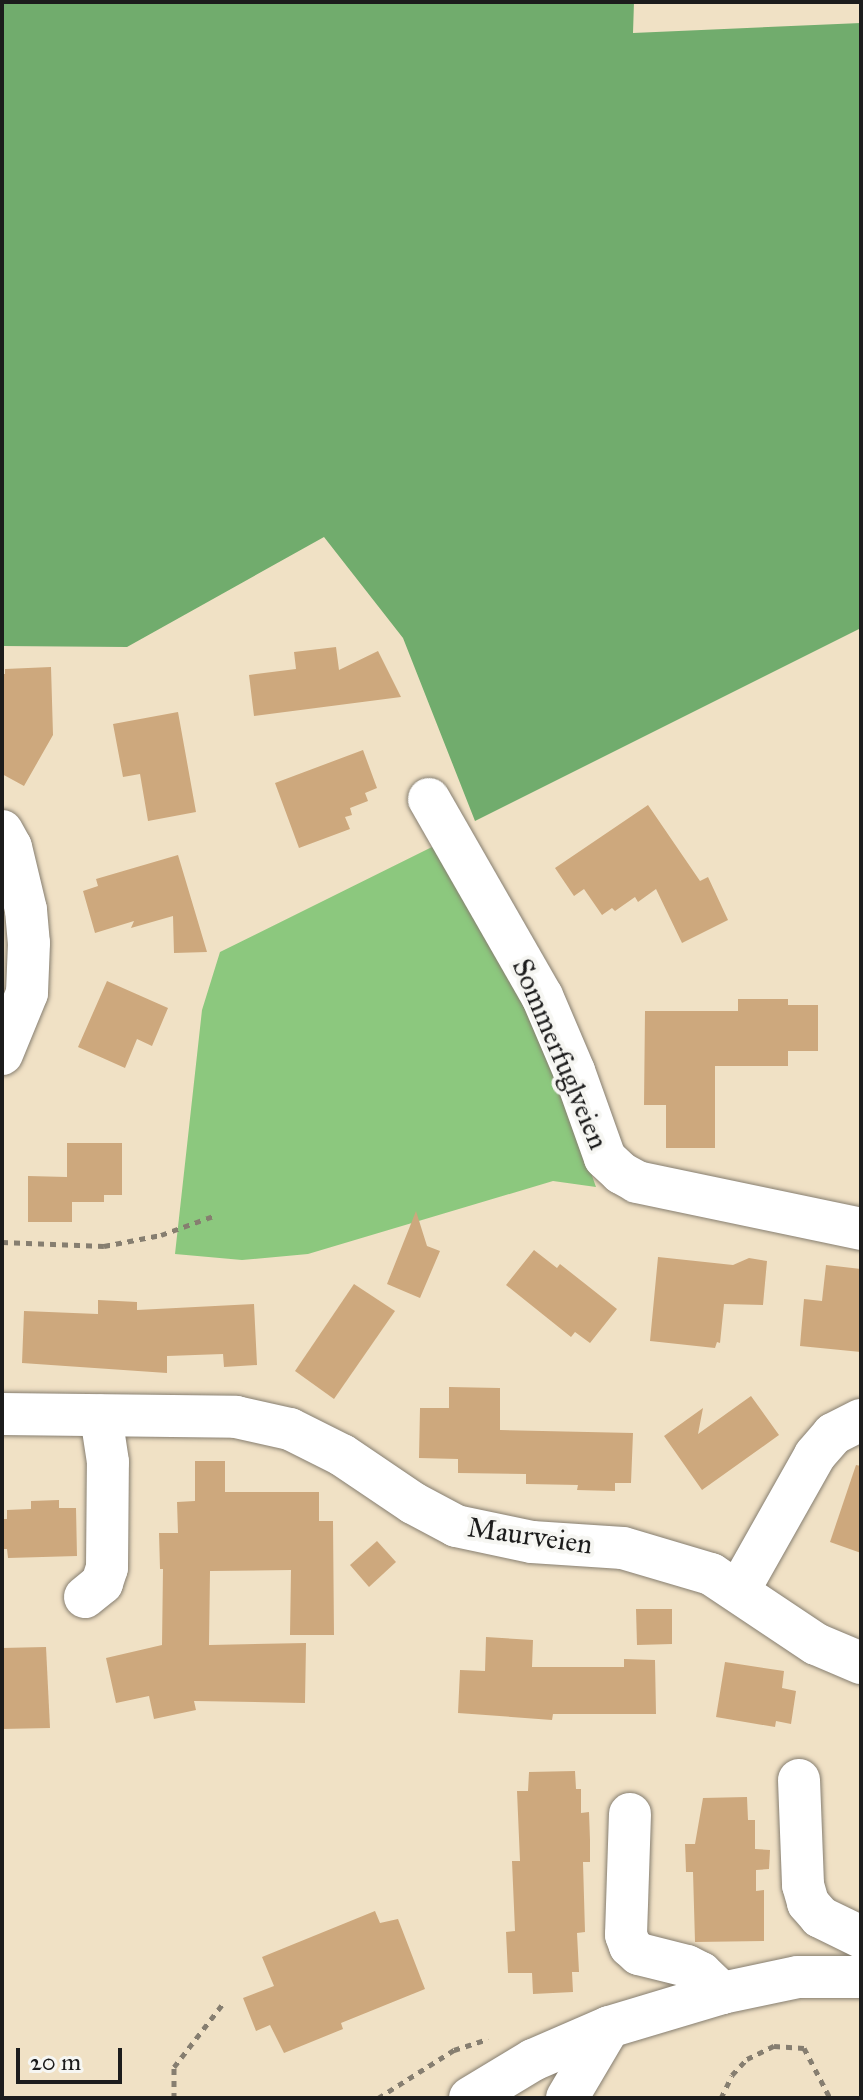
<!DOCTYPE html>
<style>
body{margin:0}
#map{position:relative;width:863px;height:2100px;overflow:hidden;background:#f0e1c5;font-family:"IM FELL Great Primer",serif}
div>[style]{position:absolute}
.green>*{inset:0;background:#8cc87e}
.forest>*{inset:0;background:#71ac6d}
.building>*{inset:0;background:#cda87d}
.path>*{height:5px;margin-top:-2.5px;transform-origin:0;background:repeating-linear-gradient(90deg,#867e70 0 6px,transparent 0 12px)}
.roads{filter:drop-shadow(0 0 2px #867e70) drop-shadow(0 0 2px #867e70)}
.minor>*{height:42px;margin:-21px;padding:0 21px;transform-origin:21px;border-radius:21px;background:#fff}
span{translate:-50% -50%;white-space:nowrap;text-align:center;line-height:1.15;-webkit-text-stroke:8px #f6f6f2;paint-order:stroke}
.street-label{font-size:28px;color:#1c1c1c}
.frame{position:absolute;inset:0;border:4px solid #1c1c1c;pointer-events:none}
.scale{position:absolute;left:16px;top:2048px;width:106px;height:36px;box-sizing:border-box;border:4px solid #1c1c1c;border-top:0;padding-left:10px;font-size:24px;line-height:28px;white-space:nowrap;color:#1c1c1c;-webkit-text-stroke:6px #f6f6f2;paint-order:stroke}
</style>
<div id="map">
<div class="green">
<i style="clip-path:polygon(438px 844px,540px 1028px,596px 1187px,553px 1181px,308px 1254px,242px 1260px,175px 1254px,202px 1010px,220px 952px)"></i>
</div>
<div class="forest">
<i style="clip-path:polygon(2px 2px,634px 2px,633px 33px,861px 23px,861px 628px,475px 821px,403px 638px,324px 537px,127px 647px,2px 646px)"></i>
</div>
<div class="building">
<i style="clip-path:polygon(336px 647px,339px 670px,378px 651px,401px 697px,254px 716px,249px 675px,296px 669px,294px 652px)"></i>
<i style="clip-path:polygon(51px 667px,53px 735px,24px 786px,2px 774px,2px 674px,5px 674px,5px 669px)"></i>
<i style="clip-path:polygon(178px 712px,196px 812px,148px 821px,140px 774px,123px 777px,113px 724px)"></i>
<i style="clip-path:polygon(363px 750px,377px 788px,365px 793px,368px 801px,350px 808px,352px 815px,345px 817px,350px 829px,299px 848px,275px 783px)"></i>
<i style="clip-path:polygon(648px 805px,700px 881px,708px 877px,728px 920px,682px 943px,656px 889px,638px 902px,635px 897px,615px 911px,612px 908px,602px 915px,584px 889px,574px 896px,555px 868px)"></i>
<i style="clip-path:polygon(178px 855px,207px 952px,174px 953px,173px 916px,131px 928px,134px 921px,95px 933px,83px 891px,98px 886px,96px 879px)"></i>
<i style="clip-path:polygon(107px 981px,168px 1008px,152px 1046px,137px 1039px,125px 1068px,78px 1047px)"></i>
<i style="clip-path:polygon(738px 999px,788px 999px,788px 1005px,818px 1005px,818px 1051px,788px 1051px,788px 1066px,715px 1066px,715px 1148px,666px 1148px,666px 1105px,644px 1105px,645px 1011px,738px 1011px)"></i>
<i style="clip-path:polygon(67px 1143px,122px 1143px,122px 1195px,104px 1195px,104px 1202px,72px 1202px,72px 1222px,28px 1222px,28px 1176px,67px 1177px)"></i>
<i style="clip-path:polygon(416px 1211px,427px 1246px,440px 1251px,420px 1298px,387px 1284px)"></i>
<i style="clip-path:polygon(534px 1250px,557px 1268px,560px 1264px,617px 1309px,590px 1343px,575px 1332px,571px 1337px,506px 1285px)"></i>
<i style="clip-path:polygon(658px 1257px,733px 1265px,749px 1258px,767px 1261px,763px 1305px,724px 1304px,720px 1343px,717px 1342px,715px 1348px,650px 1341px)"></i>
<i style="clip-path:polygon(826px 1265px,861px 1269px,861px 1352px,800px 1346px,804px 1299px,822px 1301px)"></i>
<i style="clip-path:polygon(354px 1284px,395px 1311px,334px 1399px,295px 1371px)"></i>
<i style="clip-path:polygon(98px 1300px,137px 1302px,137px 1310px,254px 1304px,257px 1365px,224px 1367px,223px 1354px,167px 1356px,167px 1373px,22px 1363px,24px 1311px,98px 1314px)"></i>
<i style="clip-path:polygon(449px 1387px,500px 1388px,500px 1430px,633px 1433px,631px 1483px,615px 1483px,615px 1491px,577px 1490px,578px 1485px,526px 1484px,526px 1474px,458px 1473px,458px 1459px,419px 1458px,420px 1408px,449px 1408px)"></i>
<i style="clip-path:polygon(751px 1396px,779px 1435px,702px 1490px,664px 1436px,703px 1408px,698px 1434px)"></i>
<i style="clip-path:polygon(195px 1461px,225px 1461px,225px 1492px,319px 1492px,319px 1521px,333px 1521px,334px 1635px,290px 1635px,291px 1570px,210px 1571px,209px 1645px,306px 1643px,305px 1703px,194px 1701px,196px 1710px,154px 1719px,149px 1696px,116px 1703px,106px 1658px,162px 1645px,163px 1569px,160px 1569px,159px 1533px,178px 1533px,177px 1502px,195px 1501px)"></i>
<i style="clip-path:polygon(856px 1465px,861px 1466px,861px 1553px,830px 1542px)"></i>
<i style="clip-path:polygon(59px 1500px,59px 1508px,76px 1508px,77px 1556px,8px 1558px,7px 1549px,2px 1549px,2px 1519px,7px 1519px,7px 1510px,31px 1509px,31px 1501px)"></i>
<i style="clip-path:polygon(377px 1541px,396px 1562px,369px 1587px,350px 1565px)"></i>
<i style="clip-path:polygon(636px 1609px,672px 1609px,672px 1644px,637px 1645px)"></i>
<i style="clip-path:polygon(486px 1637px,533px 1640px,532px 1667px,624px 1667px,624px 1659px,655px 1660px,656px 1714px,553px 1714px,552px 1720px,458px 1713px,460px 1670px,485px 1671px)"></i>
<i style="clip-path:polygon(46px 1647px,50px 1728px,2px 1729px,2px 1648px)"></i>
<i style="clip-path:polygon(725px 1662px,784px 1671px,782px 1688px,796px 1691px,791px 1724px,776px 1721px,775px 1727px,716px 1717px)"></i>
<i style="clip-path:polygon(575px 1771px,576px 1789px,581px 1789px,581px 1813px,589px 1812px,590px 1840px,590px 1862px,583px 1862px,585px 1932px,577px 1933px,579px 1972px,572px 1972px,573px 1992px,533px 1994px,532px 1973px,508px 1973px,506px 1932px,515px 1931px,512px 1861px,520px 1861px,517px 1791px,528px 1791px,529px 1772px)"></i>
<i style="clip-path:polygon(747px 1797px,748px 1820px,755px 1820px,755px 1849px,770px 1850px,769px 1869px,756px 1870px,756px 1891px,764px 1890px,764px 1941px,695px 1942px,693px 1872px,686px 1872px,685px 1844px,695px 1844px,703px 1798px)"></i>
<i style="clip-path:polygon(375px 1911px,380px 1923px,398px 1919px,425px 1989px,341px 2023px,343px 2029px,284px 2053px,270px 2025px,256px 2031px,243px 1998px,274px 1986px,262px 1957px)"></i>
</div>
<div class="path">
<i style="left:2px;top:1242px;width:102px;rotate:2.2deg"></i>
<i style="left:104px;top:1246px;width:58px;rotate:-10.9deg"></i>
<i style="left:161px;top:1235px;width:59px;rotate:-20deg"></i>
<i style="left:174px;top:2098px;width:31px;rotate:-90deg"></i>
<i style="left:174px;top:2067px;width:83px;rotate:-52.3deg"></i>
<i style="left:378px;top:2098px;width:90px;rotate:-32.3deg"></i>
<i style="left:454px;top:2050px;width:36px;rotate:-18deg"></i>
<i style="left:721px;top:2098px;width:25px;rotate:-64deg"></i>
<i style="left:732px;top:2075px;width:22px;rotate:-47deg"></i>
<i style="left:747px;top:2059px;width:30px;rotate:-26deg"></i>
<i style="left:774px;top:2046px;width:30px;rotate:4deg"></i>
<i style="left:804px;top:2048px;width:56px;rotate:62.5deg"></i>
</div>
<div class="roads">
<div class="minor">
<i style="left:429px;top:799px;width:227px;rotate:60.2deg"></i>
<i style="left:542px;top:996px;width:82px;rotate:66.9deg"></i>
<i style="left:574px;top:1071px;width:92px;rotate:70.4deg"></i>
<i style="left:605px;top:1158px;width:22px;rotate:43deg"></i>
<i style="left:621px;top:1173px;width:18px;rotate:29deg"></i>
<i style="left:637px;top:1182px;width:229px;rotate:11.8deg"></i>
<i style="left:2px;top:831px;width:18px;rotate:61deg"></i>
<i style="left:11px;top:847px;width:65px;rotate:76.6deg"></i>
<i style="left:26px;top:910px;width:33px;rotate:85deg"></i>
<i style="left:29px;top:943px;width:50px;rotate:92.3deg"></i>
<i style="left:27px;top:993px;width:66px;rotate:112.3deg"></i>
<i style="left:2px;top:1414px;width:234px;rotate:0.7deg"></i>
<i style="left:236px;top:1417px;width:55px;rotate:12.5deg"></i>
<i style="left:290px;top:1429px;width:58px;rotate:26.6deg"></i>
<i style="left:342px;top:1455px;width:86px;rotate:34.1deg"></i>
<i style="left:413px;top:1503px;width:49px;rotate:28.1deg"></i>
<i style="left:456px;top:1526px;width:78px;rotate:11.9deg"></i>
<i style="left:532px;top:1542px;width:91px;rotate:3.8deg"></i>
<i style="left:623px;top:1548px;width:92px;rotate:16.5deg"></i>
<i style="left:711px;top:1574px;width:126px;rotate:33.7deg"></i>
<i style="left:816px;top:1644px;width:49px;rotate:22.9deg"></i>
<i style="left:739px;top:1590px;width:155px;rotate:-60.6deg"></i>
<i style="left:815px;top:1455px;width:28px;rotate:-49deg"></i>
<i style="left:833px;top:1434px;width:31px;rotate:-27deg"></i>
<i style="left:85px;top:1597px;width:22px;rotate:-39deg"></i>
<i style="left:102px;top:1583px;width:16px;rotate:-72deg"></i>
<i style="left:107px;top:1568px;width:106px;rotate:-89.5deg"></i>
<i style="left:108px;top:1462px;width:47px;rotate:-98.7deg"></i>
<i style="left:799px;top:1780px;width:105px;rotate:87.8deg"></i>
<i style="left:803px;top:1885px;width:19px;rotate:74deg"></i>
<i style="left:808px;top:1903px;width:18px;rotate:49deg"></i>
<i style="left:820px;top:1917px;width:46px;rotate:26deg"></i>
<i style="left:630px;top:1814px;width:121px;rotate:91.9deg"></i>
<i style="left:626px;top:1935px;width:12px;rotate:70deg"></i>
<i style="left:630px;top:1946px;width:12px;rotate:42deg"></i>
<i style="left:639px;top:1954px;width:49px;rotate:14deg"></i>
<i style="left:687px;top:1966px;width:16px;rotate:27deg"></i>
<i style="left:701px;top:1973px;width:29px;rotate:44deg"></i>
<i style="left:470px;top:2098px;width:74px;rotate:-31.1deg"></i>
<i style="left:533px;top:2060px;width:83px;rotate:-23.5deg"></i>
<i style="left:609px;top:2027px;width:118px;rotate:-16.7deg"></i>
<i style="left:722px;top:1993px;width:78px;rotate:-11.9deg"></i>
<i style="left:798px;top:1977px;width:63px"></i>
<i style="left:567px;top:2098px;width:82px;rotate:-59.4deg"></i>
</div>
</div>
<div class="street-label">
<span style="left:560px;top:1054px;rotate:67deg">Sommerfuglveien</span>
<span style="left:530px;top:1536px;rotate:8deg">Maurveien</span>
</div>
<div class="frame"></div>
<div class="scale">20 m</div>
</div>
